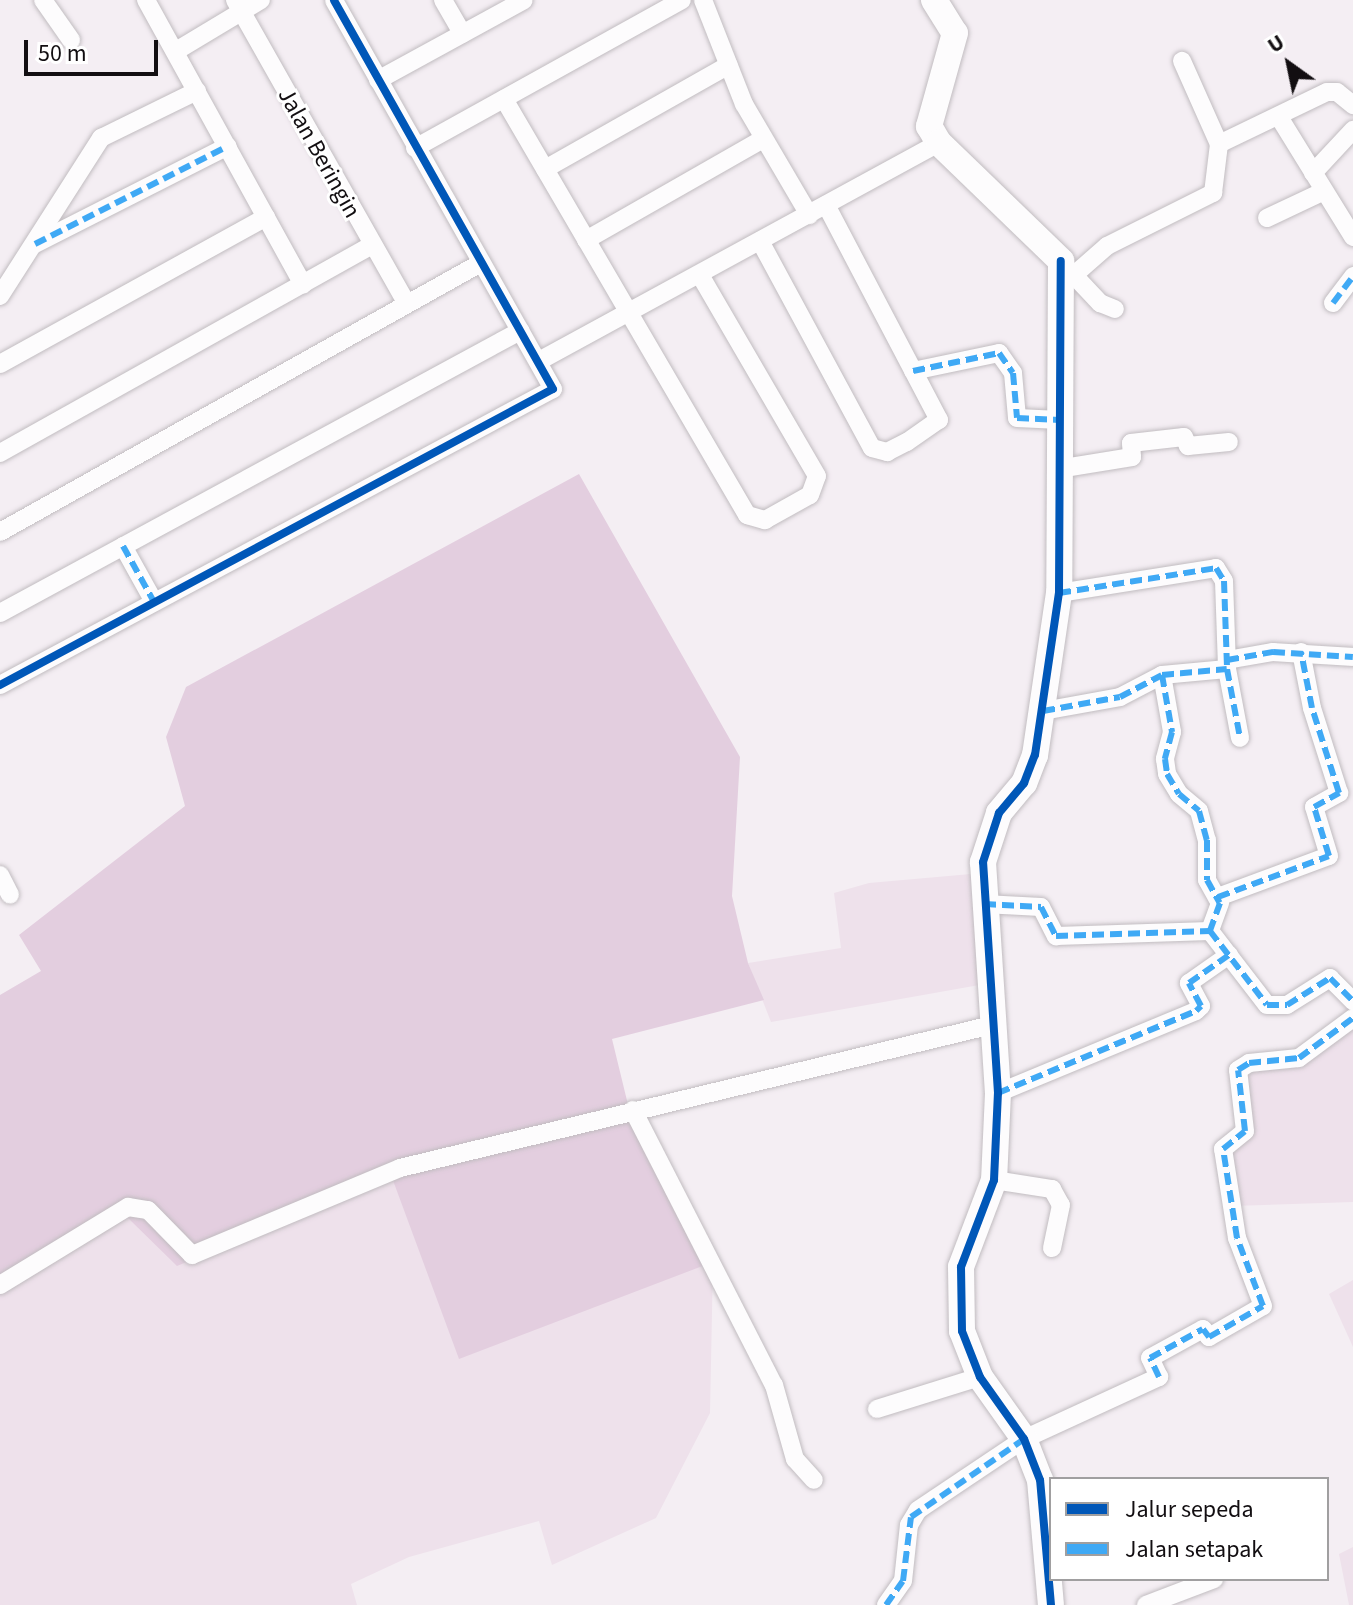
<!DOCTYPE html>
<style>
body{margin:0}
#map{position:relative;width:1353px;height:1605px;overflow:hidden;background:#f4eef3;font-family:"Source Sans 3",sans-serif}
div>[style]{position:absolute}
.built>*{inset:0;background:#eee1eb}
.green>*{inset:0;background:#e3cedf}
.roads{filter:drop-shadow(0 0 2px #c1bcc0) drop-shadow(0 0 2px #c1bcc0)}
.street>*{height:18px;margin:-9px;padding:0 9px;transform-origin:9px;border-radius:9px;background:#fdfcfd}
.secondary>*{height:26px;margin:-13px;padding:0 13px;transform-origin:13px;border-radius:13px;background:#fdfcfd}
.quiet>*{height:6px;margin-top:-3px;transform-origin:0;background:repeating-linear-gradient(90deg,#3fa9f5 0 12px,transparent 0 18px)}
.cycleway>*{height:8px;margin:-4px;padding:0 4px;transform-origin:4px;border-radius:4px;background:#0057b8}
span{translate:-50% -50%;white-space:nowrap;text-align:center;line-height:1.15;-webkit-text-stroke:6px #fff;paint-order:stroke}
.street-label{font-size:24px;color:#120e11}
.legend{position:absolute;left:1049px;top:1477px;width:280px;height:104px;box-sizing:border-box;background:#fff;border:2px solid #a09fa0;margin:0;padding:10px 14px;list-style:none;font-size:24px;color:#120e11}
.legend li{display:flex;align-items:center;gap:16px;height:40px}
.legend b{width:40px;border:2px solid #a09fa0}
.north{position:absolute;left:1249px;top:24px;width:80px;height:80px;-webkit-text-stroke:6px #fff;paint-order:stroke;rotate:327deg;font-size:22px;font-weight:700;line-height:32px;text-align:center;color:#120e11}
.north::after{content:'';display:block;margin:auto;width:28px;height:36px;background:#120e11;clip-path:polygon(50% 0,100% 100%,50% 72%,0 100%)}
.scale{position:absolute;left:24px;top:40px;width:134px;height:36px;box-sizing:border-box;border:4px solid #120e11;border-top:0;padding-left:10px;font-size:24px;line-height:28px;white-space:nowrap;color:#120e11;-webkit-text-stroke:6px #fff;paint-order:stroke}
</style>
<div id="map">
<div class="built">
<i style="clip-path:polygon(971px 874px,985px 984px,771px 1022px,748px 963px,841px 948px,834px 893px,869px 883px)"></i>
<i style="clip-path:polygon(1353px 1023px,1353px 1202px,1232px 1206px,1222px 1151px,1247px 1135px,1239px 1066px,1295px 1062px)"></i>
<i style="clip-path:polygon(391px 1174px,713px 1262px,710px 1413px,656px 1518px,552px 1565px,539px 1521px,409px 1557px,351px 1584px,357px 1605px,0 1605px,0 1293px,128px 1218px)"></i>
<i style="clip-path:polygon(1353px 1280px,1353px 1347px,1329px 1294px)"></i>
<i style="clip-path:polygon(1353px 1547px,1353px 1605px,1349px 1605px,1339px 1554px)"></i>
</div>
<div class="green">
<i style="clip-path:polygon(579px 474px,740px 757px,732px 896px,748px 963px,764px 1000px,612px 1039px,631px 1117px,713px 1262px,459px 1359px,391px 1175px,177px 1266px,128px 1218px,0 1293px,0 995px,41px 971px,19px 935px,185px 806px,166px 737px,186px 687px)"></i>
</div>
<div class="roads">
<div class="street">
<i style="left:43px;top:0;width:49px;rotate:55deg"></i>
<i style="left:146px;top:0;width:325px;rotate:61.1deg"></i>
<i style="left:235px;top:0;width:349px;rotate:60.5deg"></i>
<i style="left:443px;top:0;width:39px;rotate:60deg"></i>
<i style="left:703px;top:0;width:112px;rotate:68.5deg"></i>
<i style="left:744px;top:104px;width:129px;rotate:59.6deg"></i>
<i style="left:176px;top:51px;width:99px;rotate:-31deg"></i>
<i style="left:378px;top:80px;width:166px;rotate:-28.7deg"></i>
<i style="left:504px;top:99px;width:482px;rotate:59.7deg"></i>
<i style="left:747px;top:515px;width:19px;rotate:16deg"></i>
<i style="left:765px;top:520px;width:51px;rotate:-29.1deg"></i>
<i style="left:810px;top:495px;width:20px;rotate:-70deg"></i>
<i style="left:817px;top:476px;width:233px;rotate:-120.2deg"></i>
<i style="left:1279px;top:117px;width:141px;rotate:58.3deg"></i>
<i style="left:1219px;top:144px;width:120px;rotate:-25.7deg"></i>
<i style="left:1327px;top:92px;width:10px"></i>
<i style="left:1337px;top:92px;width:21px;rotate:39deg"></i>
<i style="left:415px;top:148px;width:305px;rotate:-29deg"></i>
<i style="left:545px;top:169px;width:211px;rotate:-29.5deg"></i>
<i style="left:1313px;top:173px;width:59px;rotate:-47.1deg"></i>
<i style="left:1267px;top:218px;width:63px;rotate:-25.3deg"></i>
<i style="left:586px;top:240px;width:204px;rotate:-29.7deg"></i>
<i style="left:760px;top:241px;width:235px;rotate:61.6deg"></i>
<i style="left:872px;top:448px;width:16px;rotate:15deg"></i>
<i style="left:887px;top:452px;width:22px;rotate:-27deg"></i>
<i style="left:907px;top:442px;width:39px;rotate:-35deg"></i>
<i style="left:939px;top:420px;width:243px;rotate:-117.7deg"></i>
<i style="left:35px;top:244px;width:216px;rotate:-26.9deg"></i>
<i style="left:1068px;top:269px;width:47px;rotate:46.7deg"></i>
<i style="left:1100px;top:303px;width:16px;rotate:22deg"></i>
<i style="left:1074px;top:275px;width:44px;rotate:-41.3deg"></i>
<i style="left:1107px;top:246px;width:119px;rotate:-26.6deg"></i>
<i style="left:1213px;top:193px;width:49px;rotate:-83deg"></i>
<i style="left:1219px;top:144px;width:91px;rotate:-114deg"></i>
<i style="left:0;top:296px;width:188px;rotate:-57.4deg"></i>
<i style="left:101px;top:138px;width:107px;rotate:-26.1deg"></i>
<i style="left:1333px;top:303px;width:34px;rotate:-53deg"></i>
<i style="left:539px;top:361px;width:456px;rotate:-28.6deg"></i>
<i style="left:0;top:364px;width:304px;rotate:-28.9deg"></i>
<i style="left:913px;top:371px;width:88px;rotate:-11.8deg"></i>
<i style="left:999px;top:353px;width:24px;rotate:55deg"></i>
<i style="left:1013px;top:373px;width:45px;rotate:84.9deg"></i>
<i style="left:1017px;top:418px;width:43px;rotate:2.7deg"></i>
<i style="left:0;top:453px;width:424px;rotate:-29.2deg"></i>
<i style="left:1058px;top:469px;width:75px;rotate:-9.2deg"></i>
<i style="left:1132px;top:457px;width:14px;rotate:-94deg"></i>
<i style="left:1131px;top:443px;width:53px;rotate:-6.5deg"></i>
<i style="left:1184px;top:437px;width:10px;rotate:66deg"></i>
<i style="left:1188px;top:446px;width:41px;rotate:-5.6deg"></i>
<i style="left:0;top:532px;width:549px;rotate:-29.23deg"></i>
<i style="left:123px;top:546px;width:64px;rotate:61deg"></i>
<i style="left:1059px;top:593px;width:159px;rotate:-9deg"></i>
<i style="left:1216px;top:568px;width:15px;rotate:58deg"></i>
<i style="left:1224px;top:581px;width:88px;rotate:88deg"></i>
<i style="left:1227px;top:669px;width:70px;rotate:79.3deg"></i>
<i style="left:0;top:613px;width:592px;rotate:-28.47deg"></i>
<i style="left:1227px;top:660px;width:47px;rotate:-9.9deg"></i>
<i style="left:1273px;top:652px;width:80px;rotate:3.6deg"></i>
<i style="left:1162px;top:675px;width:58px;rotate:80deg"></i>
<i style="left:1172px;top:732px;width:28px;rotate:105deg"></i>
<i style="left:1165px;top:759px;width:15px;rotate:82deg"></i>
<i style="left:1167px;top:774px;width:23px;rotate:59deg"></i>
<i style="left:1179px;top:794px;width:26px;rotate:40deg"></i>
<i style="left:1199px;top:811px;width:30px;rotate:75deg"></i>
<i style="left:1207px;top:840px;width:40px;rotate:90deg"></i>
<i style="left:1207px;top:880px;width:26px;rotate:61deg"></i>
<i style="left:1220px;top:903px;width:30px;rotate:110deg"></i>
<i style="left:1210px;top:931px;width:93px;rotate:52.4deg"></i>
<i style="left:1267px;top:1005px;width:20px"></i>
<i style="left:1287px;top:1005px;width:51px;rotate:-32.1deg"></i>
<i style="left:1330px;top:978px;width:33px;rotate:45deg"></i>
<i style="left:0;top:685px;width:627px;rotate:-28.16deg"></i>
<i style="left:553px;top:389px;width:446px;rotate:-119.4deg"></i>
<i style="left:1043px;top:711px;width:78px;rotate:-10.3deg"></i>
<i style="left:1120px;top:697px;width:47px;rotate:-27.6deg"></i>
<i style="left:1162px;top:675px;width:65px;rotate:-5.3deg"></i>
<i style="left:0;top:875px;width:22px;rotate:63deg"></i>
<i style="left:1218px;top:897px;width:118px;rotate:-20.3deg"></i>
<i style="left:1329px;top:856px;width:51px;rotate:-107deg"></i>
<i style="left:1314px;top:807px;width:29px;rotate:-29deg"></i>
<i style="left:1339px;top:793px;width:89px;rotate:-107.6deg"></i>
<i style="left:1312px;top:708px;width:57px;rotate:-101.1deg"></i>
<i style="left:984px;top:904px;width:57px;rotate:3deg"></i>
<i style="left:1041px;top:907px;width:33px;rotate:63deg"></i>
<i style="left:1056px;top:936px;width:154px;rotate:-1.9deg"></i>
<i style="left:998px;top:1093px;width:214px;rotate:-22.5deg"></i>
<i style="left:1196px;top:1011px;width:7px;rotate:-45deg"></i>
<i style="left:1201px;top:1006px;width:26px;rotate:-118deg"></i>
<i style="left:1189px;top:983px;width:49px;rotate:-35deg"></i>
<i style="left:633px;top:1110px;width:309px;rotate:62.9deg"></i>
<i style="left:774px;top:1385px;width:77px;rotate:74.2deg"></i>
<i style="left:795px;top:1459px;width:28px;rotate:48deg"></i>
<i style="left:994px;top:1180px;width:59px;rotate:8.8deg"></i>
<i style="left:1052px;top:1189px;width:18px;rotate:61deg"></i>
<i style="left:1061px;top:1205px;width:44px;rotate:101.8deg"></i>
<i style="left:0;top:1285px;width:150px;rotate:-31.4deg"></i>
<i style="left:128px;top:1207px;width:20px;rotate:9deg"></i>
<i style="left:148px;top:1210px;width:63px;rotate:45.6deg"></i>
<i style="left:192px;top:1255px;width:225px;rotate:-22.7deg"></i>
<i style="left:400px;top:1168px;width:613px;rotate:-13.58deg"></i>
<i style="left:877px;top:1409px;width:108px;rotate:-17.3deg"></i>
<i style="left:886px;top:1605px;width:29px;rotate:-55deg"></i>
<i style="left:903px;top:1581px;width:56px;rotate:-83.9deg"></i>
<i style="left:909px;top:1525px;width:17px;rotate:-59deg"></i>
<i style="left:918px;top:1510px;width:128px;rotate:-33.8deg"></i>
<i style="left:1024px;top:1439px;width:149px;rotate:-24.7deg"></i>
<i style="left:1159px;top:1377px;width:21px;rotate:-115deg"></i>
<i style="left:1150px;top:1358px;width:60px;rotate:-28.7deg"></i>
<i style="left:1203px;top:1329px;width:10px;rotate:53deg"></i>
<i style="left:1209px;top:1337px;width:62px;rotate:-29.9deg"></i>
<i style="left:1263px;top:1306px;width:73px;rotate:-110.9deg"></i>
<i style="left:1237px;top:1238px;width:90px;rotate:-98.9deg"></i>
<i style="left:1223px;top:1149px;width:28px;rotate:-39deg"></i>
<i style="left:1245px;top:1131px;width:61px;rotate:-96.5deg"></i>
<i style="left:1238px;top:1070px;width:13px;rotate:-32deg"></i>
<i style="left:1249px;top:1063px;width:50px;rotate:-5.7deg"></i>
<i style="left:1299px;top:1058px;width:67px;rotate:-36.5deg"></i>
<i style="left:1146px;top:1605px;width:73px;rotate:-20.9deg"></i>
</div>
<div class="secondary">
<i style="left:934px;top:0;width:39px;rotate:58deg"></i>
<i style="left:955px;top:33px;width:97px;rotate:105.6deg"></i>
<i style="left:929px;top:126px;width:20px;rotate:60deg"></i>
<i style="left:939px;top:143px;width:170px;rotate:44deg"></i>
<i style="left:1061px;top:261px;width:332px;rotate:90.3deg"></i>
<i style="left:1059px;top:593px;width:164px;rotate:98.4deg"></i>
<i style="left:1035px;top:755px;width:30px;rotate:111deg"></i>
<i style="left:1024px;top:783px;width:39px;rotate:130deg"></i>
<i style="left:999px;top:813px;width:52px;rotate:108.1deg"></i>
<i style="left:983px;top:862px;width:231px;rotate:86.3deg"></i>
<i style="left:998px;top:1093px;width:87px;rotate:92.6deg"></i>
<i style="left:994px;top:1180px;width:93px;rotate:110.8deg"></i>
<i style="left:961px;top:1267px;width:64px;rotate:89.1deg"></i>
<i style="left:962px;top:1331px;width:49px;rotate:68.6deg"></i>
<i style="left:980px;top:1377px;width:76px;rotate:54.6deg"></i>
<i style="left:1024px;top:1439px;width:44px;rotate:68.7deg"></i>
<i style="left:1040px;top:1480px;width:125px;rotate:85deg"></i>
</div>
</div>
<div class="quiet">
<i style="left:35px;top:244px;width:216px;rotate:-26.9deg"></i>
<i style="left:1333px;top:303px;width:34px;rotate:-53deg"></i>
<i style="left:913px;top:371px;width:88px;rotate:-11.8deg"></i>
<i style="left:999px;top:353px;width:24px;rotate:55deg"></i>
<i style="left:1013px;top:373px;width:45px;rotate:84.9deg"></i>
<i style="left:1017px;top:418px;width:43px;rotate:2.7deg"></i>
<i style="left:123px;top:546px;width:64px;rotate:61deg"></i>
<i style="left:1059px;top:593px;width:159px;rotate:-9deg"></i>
<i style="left:1216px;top:568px;width:15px;rotate:58deg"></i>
<i style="left:1224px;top:581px;width:88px;rotate:88deg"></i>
<i style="left:1227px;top:669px;width:70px;rotate:79.3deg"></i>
<i style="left:1227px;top:660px;width:47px;rotate:-9.9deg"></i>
<i style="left:1273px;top:652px;width:80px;rotate:3.6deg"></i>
<i style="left:1162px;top:675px;width:58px;rotate:80deg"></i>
<i style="left:1172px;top:732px;width:28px;rotate:105deg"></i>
<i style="left:1165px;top:759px;width:15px;rotate:82deg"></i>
<i style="left:1167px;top:774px;width:23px;rotate:59deg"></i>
<i style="left:1179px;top:794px;width:26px;rotate:40deg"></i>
<i style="left:1199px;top:811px;width:30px;rotate:75deg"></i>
<i style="left:1207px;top:840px;width:40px;rotate:90deg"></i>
<i style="left:1207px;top:880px;width:26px;rotate:61deg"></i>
<i style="left:1220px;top:903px;width:30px;rotate:110deg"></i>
<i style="left:1210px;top:931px;width:93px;rotate:52.4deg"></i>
<i style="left:1267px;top:1005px;width:20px"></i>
<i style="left:1287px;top:1005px;width:51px;rotate:-32.1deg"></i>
<i style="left:1330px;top:978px;width:33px;rotate:45deg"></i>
<i style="left:1043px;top:711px;width:78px;rotate:-10.3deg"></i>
<i style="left:1120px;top:697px;width:47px;rotate:-27.6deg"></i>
<i style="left:1162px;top:675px;width:65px;rotate:-5.3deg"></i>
<i style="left:1218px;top:897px;width:118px;rotate:-20.3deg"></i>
<i style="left:1329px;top:856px;width:51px;rotate:-107deg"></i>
<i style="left:1314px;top:807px;width:29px;rotate:-29deg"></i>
<i style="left:1339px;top:793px;width:89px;rotate:-107.6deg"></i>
<i style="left:1312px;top:708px;width:57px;rotate:-101.1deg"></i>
<i style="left:984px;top:904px;width:57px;rotate:3deg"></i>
<i style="left:1041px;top:907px;width:33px;rotate:63deg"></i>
<i style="left:1056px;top:936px;width:154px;rotate:-1.9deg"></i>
<i style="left:998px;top:1093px;width:214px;rotate:-22.5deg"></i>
<i style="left:1196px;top:1011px;width:7px;rotate:-45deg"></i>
<i style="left:1201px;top:1006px;width:26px;rotate:-118deg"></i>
<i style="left:1189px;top:983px;width:49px;rotate:-35deg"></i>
<i style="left:1159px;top:1377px;width:21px;rotate:-115deg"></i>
<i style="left:1150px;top:1358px;width:60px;rotate:-28.7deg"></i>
<i style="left:1203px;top:1329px;width:10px;rotate:53deg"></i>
<i style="left:1209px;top:1337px;width:62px;rotate:-29.9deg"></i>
<i style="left:1263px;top:1306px;width:73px;rotate:-110.9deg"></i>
<i style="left:1237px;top:1238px;width:90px;rotate:-98.9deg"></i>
<i style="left:1223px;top:1149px;width:28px;rotate:-39deg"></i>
<i style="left:1245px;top:1131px;width:61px;rotate:-96.5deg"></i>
<i style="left:1238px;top:1070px;width:13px;rotate:-32deg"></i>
<i style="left:1249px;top:1063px;width:50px;rotate:-5.7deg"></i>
<i style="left:1299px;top:1058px;width:67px;rotate:-36.5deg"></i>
<i style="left:886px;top:1605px;width:29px;rotate:-55deg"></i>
<i style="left:903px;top:1581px;width:64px;rotate:-82.9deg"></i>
<i style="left:911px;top:1517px;width:137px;rotate:-34.6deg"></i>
</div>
<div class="cycleway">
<i style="left:0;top:685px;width:627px;rotate:-28.16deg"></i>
<i style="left:553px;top:389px;width:446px;rotate:-119.4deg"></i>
<i style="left:1051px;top:1605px;width:125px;rotate:-95deg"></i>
<i style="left:1040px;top:1480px;width:44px;rotate:-111.3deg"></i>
<i style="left:1024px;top:1439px;width:76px;rotate:-125.4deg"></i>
<i style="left:980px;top:1377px;width:49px;rotate:-111.4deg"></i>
<i style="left:962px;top:1331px;width:64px;rotate:-90.9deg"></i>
<i style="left:961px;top:1267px;width:93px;rotate:-69.2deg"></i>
<i style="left:994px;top:1180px;width:87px;rotate:-87.4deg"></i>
<i style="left:998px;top:1093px;width:231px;rotate:-93.7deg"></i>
<i style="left:983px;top:862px;width:52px;rotate:-71.9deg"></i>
<i style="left:999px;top:813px;width:39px;rotate:-50deg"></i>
<i style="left:1024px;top:783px;width:30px;rotate:-69deg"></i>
<i style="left:1035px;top:755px;width:164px;rotate:-81.6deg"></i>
<i style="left:1059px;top:593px;width:332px;rotate:-89.7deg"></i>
</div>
<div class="street-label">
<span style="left:319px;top:153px;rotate:61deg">Jalan Beringin</span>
</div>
<ul class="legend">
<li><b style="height:10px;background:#0057b8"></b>Jalur sepeda</li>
<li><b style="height:10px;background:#3fa9f5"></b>Jalan setapak</li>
</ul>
<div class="north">U</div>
<div class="scale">50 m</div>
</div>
